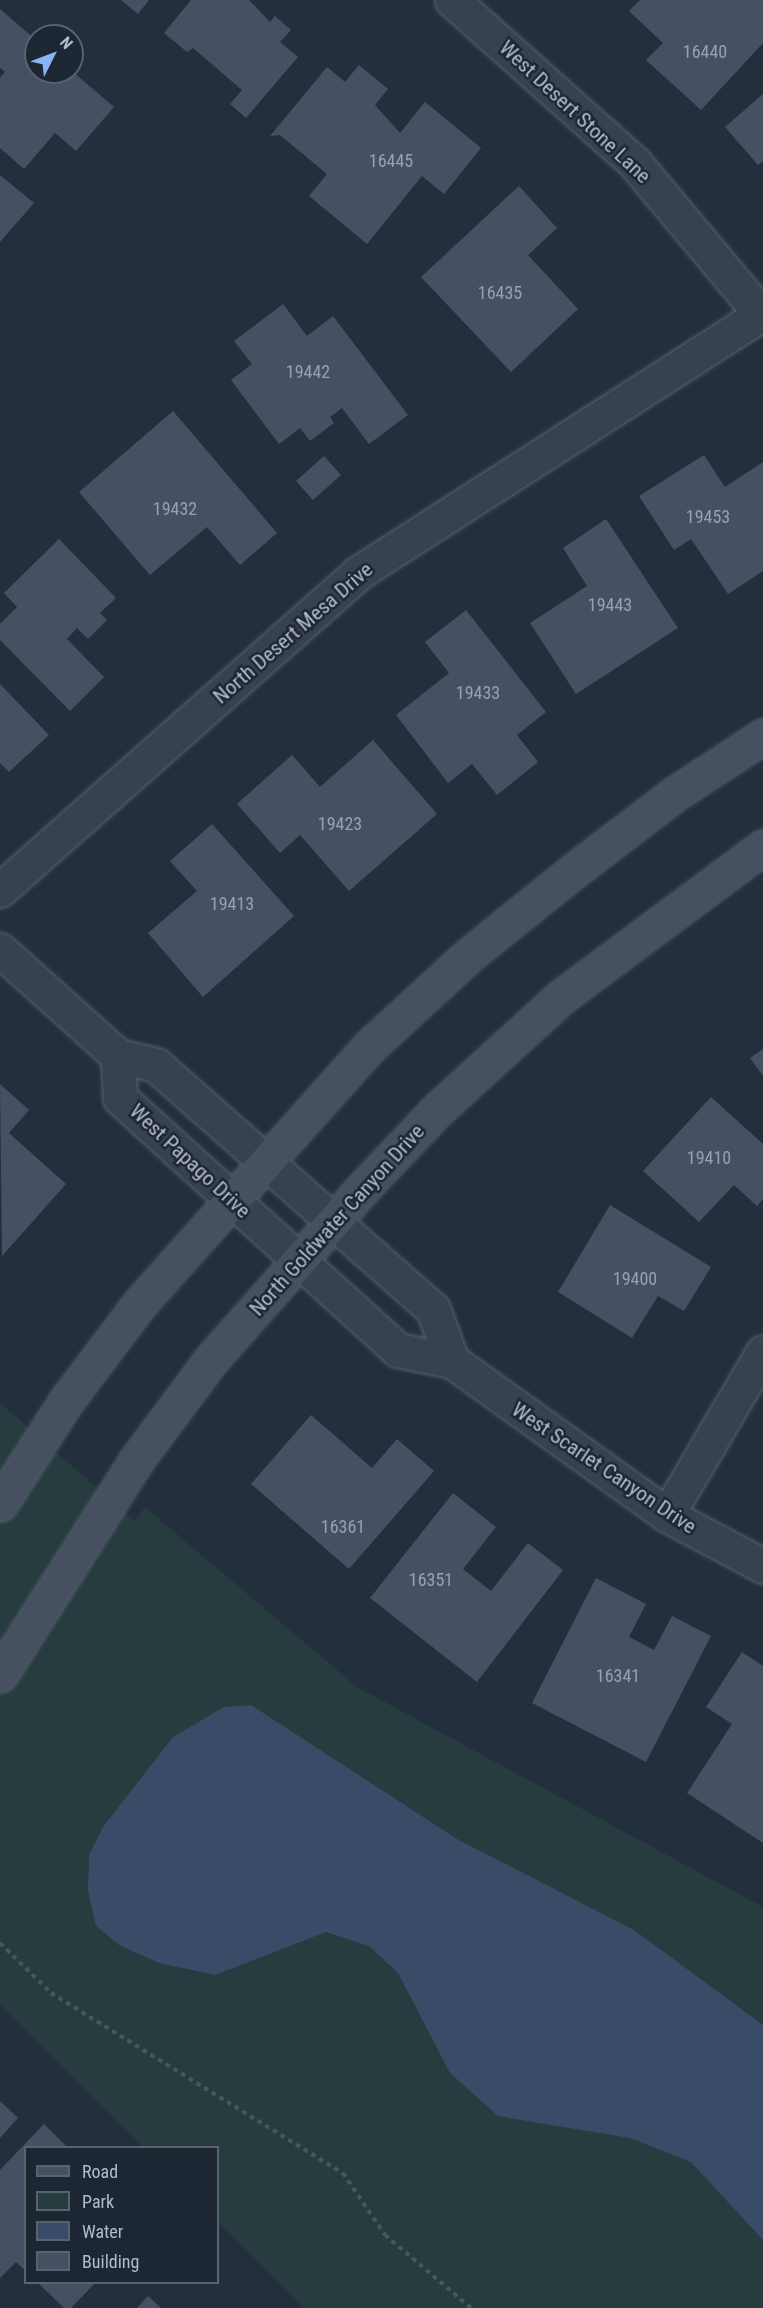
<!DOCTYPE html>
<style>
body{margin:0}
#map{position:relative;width:763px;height:2308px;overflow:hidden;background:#242f3e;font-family:"Roboto Condensed",sans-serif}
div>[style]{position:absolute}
.green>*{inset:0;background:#263c3f}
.water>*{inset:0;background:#394c67}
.building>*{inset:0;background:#455162}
.path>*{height:4px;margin-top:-2px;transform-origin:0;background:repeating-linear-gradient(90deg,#44595c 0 4.5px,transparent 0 9px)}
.roads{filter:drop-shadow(0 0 2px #565f6c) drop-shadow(0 0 2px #565f6c)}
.street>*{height:33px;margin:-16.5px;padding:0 16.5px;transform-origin:16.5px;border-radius:16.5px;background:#38414e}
.secondary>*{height:33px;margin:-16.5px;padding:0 16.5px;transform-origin:16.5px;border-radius:16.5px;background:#465061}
span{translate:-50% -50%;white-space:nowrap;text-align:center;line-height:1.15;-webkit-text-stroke:5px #1d2633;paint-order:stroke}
.number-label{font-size:18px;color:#98a1af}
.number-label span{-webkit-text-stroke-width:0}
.street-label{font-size:21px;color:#b4bcc9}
.legend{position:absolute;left:24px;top:2146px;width:195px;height:138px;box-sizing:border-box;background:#1d2633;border:2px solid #59626f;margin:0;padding:8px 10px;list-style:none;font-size:18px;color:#b4bcc9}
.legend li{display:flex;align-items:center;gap:12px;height:30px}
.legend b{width:30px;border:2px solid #59626f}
.north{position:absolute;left:24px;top:24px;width:60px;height:60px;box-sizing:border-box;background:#1d2633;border:2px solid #59626f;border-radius:50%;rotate:48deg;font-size:16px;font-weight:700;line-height:24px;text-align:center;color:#b4bcc9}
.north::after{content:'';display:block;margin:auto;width:21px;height:27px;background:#8ab4f8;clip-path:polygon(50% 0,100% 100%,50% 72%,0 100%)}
</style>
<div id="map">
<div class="green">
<i style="clip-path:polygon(0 1403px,135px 1521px,145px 1507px,357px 1687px,763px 1907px,763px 2308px,304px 2308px,218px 2222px,218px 2148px,143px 2147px,0 2005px)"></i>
</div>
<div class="water">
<i style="clip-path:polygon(251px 1705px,457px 1839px,634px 1930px,763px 2025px,763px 2240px,691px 2162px,630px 2138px,498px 2116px,450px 2073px,398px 1973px,369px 1946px,326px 1932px,215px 1975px,159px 1963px,119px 1945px,96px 1926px,88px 1891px,89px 1855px,103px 1827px,173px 1737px,224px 1707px)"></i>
</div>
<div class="building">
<i style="clip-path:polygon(121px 0,149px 0,138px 14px)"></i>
<i style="clip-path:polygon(191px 0,249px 0,270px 22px,275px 16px,291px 30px,280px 42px,298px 57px,246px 118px,230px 104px,242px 90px,193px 48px,187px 52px,164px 33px)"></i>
<i style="clip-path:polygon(640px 0,763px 0,763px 43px,701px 110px,646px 60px,663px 43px,629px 11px)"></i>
<i style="clip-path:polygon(0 9px,36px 40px,36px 72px,73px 72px,114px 107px,76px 151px,55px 133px,24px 169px,0 148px,0 78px,5px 72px,0 68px)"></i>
<i style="clip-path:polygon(359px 65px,388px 89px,375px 105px,400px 133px,425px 102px,481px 148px,444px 194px,422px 176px,367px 244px,309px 196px,327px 174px,280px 135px,270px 136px,327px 67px,345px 82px)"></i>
<i style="clip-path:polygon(763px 94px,763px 161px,758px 165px,725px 127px)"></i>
<i style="clip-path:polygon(0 175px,34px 203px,0 242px)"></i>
<i style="clip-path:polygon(519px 186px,557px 228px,528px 255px,578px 309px,511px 372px,421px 277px)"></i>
<i style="clip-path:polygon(283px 304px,307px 336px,333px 316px,408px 415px,369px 444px,342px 408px,330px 417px,334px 423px,310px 441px,300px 428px,279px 444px,231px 380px,252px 364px,234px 341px)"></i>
<i style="clip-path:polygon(173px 411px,277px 533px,240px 565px,207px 527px,150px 575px,79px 492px)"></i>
<i style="clip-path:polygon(704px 455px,725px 487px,763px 462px,763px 571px,728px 594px,691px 539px,674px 550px,639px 496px)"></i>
<i style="clip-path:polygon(324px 456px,341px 475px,313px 500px,296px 481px)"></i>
<i style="clip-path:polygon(606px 519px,678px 628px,576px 694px,530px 623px,587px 586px,563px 548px)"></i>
<i style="clip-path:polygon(59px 539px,116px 598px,100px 613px,107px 620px,88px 639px,77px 628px,67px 639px,104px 677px,70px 711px,0 640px,0 624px,17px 607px,4px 593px)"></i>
<i style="clip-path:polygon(466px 610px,546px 712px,517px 735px,538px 762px,497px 795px,472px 764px,448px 783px,396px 715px,449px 673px,425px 642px)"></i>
<i style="clip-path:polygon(0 684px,49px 735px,9px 772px,0 763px)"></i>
<i style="clip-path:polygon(373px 740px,437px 814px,349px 891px,300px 835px,280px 853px,237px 804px,292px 755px,320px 787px)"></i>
<i style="clip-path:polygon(212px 824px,294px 916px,203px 997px,148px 933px,197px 891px,170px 861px)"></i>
<i style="clip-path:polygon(763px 1049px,763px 1076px,750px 1058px)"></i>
<i style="clip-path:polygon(0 1084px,29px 1110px,9px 1133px,66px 1184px,2px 1256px)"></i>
<i style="clip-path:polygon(711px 1097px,763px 1144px,763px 1199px,757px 1206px,734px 1185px,699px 1222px,643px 1171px)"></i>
<i style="clip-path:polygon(610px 1205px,711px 1267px,684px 1311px,658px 1296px,632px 1338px,558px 1292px)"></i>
<i style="clip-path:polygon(311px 1415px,372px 1468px,397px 1439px,434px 1471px,349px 1569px,251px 1484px)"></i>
<i style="clip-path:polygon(453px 1493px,496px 1527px,463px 1569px,491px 1591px,528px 1543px,563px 1570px,477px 1682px,370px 1598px)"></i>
<i style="clip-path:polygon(596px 1578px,646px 1604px,629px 1637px,654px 1650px,672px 1616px,711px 1636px,646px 1762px,532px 1703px)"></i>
<i style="clip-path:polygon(742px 1652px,763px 1666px,763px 1843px,687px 1793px,732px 1724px,706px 1707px)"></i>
<i style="clip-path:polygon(0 2101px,18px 2118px,0 2138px)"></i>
<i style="clip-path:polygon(44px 2124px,68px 2148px,26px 2148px,26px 2271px,16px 2262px,0 2278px,0 2170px)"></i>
<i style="clip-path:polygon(37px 2282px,96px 2282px,71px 2308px,64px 2308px)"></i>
<i style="clip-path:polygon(148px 2296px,161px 2308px,137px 2308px)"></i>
</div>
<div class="path">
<i style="left:0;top:1943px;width:71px;rotate:44.4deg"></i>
<i style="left:51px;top:1993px;width:343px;rotate:31.7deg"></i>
<i style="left:343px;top:2173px;width:75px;rotate:55.9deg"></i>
<i style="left:385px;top:2235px;width:113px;rotate:40.3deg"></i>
</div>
<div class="roads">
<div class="street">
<i style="left:452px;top:0;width:244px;rotate:41.7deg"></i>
<i style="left:634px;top:162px;width:198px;rotate:50.1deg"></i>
<i style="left:0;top:890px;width:478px;rotate:-41.5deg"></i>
<i style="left:358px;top:573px;width:481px;rotate:-32.7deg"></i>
<i style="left:0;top:950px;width:159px;rotate:41.9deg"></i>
<i style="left:118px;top:1056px;width:39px;rotate:13deg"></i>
<i style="left:156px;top:1065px;width:369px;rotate:41.4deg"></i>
<i style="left:433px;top:1309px;width:55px;rotate:69.9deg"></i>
<i style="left:118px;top:1056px;width:42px;rotate:87.3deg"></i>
<i style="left:120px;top:1098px;width:375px;rotate:42.2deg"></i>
<i style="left:398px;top:1350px;width:55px;rotate:11.5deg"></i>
<i style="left:452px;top:1361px;width:264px;rotate:35.6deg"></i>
<i style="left:667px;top:1515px;width:109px;rotate:28deg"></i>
<i style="left:667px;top:1515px;width:189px;rotate:-59.5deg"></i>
</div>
<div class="secondary">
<i style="left:0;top:1504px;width:122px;rotate:-57.3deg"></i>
<i style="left:66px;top:1401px;width:124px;rotate:-52.9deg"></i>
<i style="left:141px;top:1302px;width:343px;rotate:-48.2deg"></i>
<i style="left:370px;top:1046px;width:134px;rotate:-42.6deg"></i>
<i style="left:469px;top:955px;width:137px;rotate:-38.8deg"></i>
<i style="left:576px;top:869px;width:122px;rotate:-37.3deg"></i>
<i style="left:673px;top:795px;width:108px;rotate:-33.2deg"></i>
<i style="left:0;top:1675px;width:252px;rotate:-57.6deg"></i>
<i style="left:135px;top:1462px;width:126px;rotate:-53.4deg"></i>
<i style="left:210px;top:1361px;width:231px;rotate:-48.5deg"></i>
<i style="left:363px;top:1188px;width:105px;rotate:-46.5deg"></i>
<i style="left:435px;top:1112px;width:171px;rotate:-42.4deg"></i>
<i style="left:561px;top:997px;width:252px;rotate:-36.6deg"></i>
</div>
</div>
<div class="number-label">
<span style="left:705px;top:52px">16440</span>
<span style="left:391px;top:161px">16445</span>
<span style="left:500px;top:293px">16435</span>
<span style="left:308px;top:372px">19442</span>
<span style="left:175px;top:509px">19432</span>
<span style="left:708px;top:517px">19453</span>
<span style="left:610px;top:605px">19443</span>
<span style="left:478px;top:693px">19433</span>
<span style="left:340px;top:824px">19423</span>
<span style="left:232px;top:904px">19413</span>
<span style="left:709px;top:1158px">19410</span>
<span style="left:635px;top:1279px">19400</span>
<span style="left:343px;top:1527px">16361</span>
<span style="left:431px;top:1580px">16351</span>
<span style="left:618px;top:1676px">16341</span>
</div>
<div class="street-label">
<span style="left:575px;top:112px;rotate:43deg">West Desert Stone Lane</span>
<span style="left:293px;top:633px;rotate:-41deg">North Desert Mesa Drive</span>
<span style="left:190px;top:1161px;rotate:43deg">West Papago Drive</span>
<span style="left:337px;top:1220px;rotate:-48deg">North Goldwater Canyon Drive</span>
<span style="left:604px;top:1468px;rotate:34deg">West Scarlet Canyon Drive</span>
</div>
<ul class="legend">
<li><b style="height:8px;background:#465061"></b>Road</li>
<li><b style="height:16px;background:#263c3f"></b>Park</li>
<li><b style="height:16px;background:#394c67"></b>Water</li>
<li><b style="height:16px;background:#455162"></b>Building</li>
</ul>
<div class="north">N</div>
</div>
